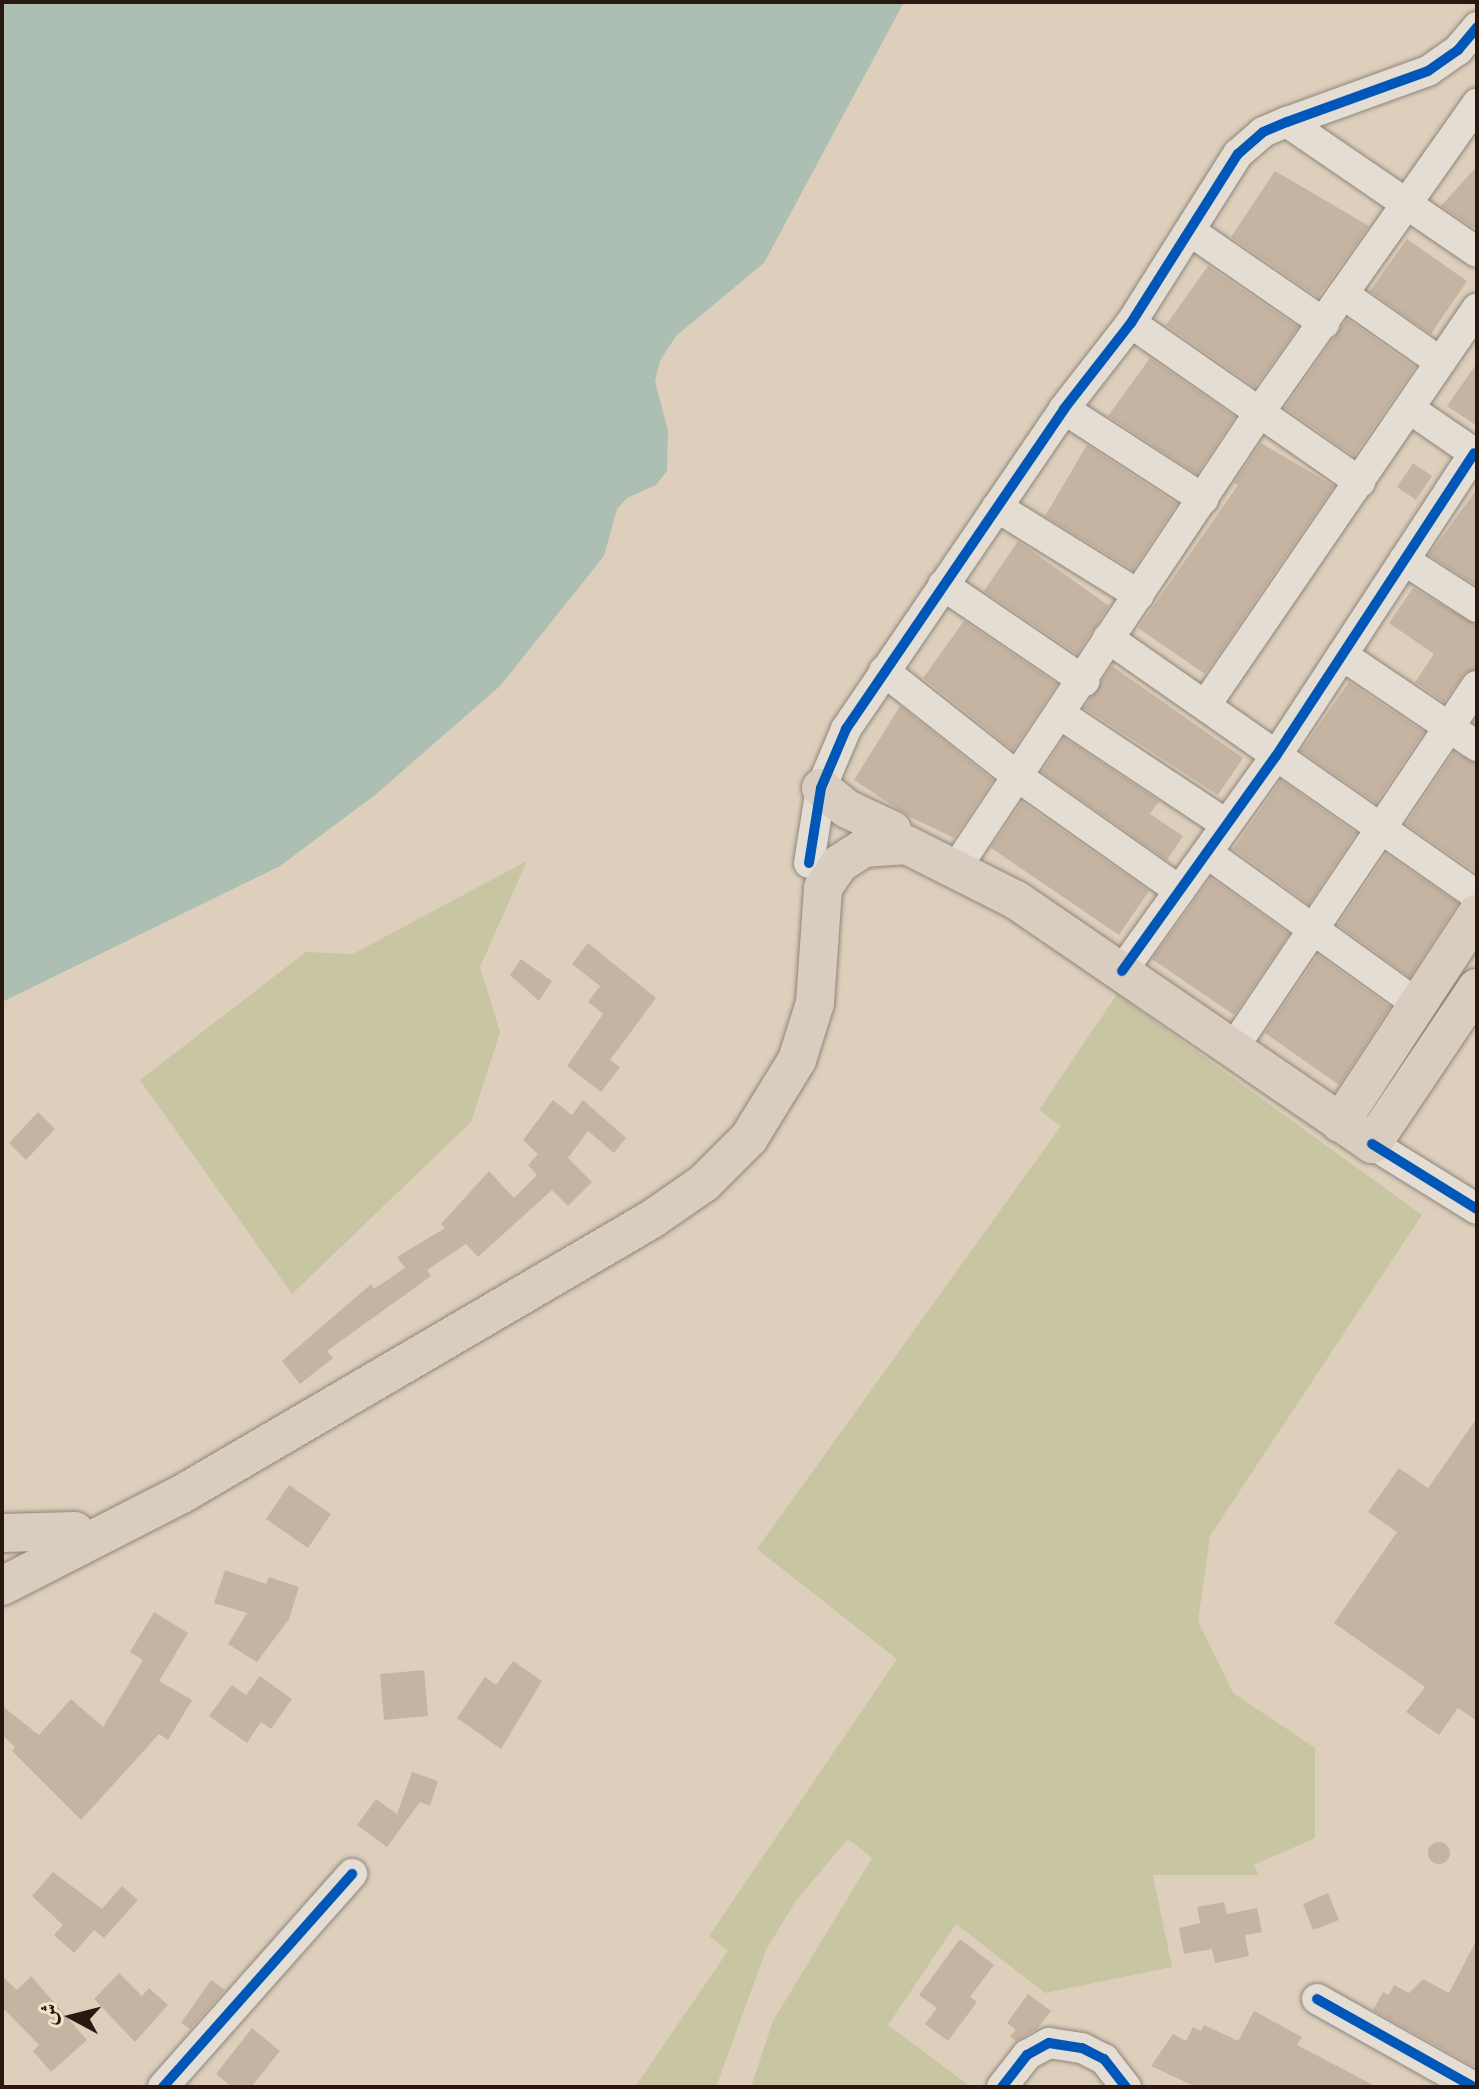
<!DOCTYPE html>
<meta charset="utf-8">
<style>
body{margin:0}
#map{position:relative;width:1479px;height:2089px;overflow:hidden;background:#ddcfbc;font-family:"Gentium Book Plus",Amiri,serif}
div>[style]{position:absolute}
.green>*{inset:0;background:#c7c5a2}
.water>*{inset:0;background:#adbeb3}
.building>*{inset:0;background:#c6b4a3}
.round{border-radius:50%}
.roads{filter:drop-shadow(0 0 2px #8f8579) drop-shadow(0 0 2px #8f8579)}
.minor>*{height:30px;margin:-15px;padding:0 15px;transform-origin:15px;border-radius:15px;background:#e4ddd3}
.major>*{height:38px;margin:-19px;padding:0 19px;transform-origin:19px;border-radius:19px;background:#d8cdbf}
.cycleway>*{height:10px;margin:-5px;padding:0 5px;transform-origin:5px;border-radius:5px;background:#0057b8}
span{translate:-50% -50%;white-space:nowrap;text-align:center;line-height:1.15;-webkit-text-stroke:7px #f2e2ca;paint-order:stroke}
.frame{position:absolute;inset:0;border:4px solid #2a1810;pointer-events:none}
.north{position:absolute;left:32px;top:1977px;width:80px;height:80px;-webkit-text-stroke:6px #f2e2ca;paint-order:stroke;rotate:277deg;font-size:22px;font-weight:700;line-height:32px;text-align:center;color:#2a1810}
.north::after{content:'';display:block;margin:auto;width:28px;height:36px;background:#2a1810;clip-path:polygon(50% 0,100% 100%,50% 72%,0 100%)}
</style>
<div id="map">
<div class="green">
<i style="clip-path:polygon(527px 861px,480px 967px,500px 1032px,471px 1122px,292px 1294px,140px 1080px,306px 952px,353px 954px)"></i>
<i style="clip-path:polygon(1117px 994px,1422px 1215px,1210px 1536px,1198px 1621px,1233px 1693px,1315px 1748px,1315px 1838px,1254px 1865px,1259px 1875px,1153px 1875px,1172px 1967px,1045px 1993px,956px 1924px,888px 2025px,971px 2087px,751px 2087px,773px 2021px,872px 1858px,848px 1839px,795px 1902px,766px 1950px,716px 2087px,635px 2087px,728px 1951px,709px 1936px,897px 1659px,757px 1549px,1061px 1126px,1039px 1110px)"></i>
</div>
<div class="water">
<i style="clip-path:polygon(2px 2px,904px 2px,764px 263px,676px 336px,660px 361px,655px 381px,668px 431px,667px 471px,656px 485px,627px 498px,617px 509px,604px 556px,500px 686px,375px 795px,280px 866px,2px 1002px)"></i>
</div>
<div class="building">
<i style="clip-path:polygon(1477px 166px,1477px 230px,1441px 206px)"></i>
<i style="clip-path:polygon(1275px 171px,1369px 226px,1318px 297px,1231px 237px)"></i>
<i style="clip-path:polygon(1407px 239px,1467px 281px,1431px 334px,1370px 291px)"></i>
<i style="clip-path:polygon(1208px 266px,1298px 327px,1255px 387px,1166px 325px)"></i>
<i style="clip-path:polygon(1347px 319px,1415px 367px,1354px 456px,1285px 408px)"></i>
<i style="clip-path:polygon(1150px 358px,1235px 417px,1197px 474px,1108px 416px)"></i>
<i style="clip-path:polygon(1477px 363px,1477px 426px,1447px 406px)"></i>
<i style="clip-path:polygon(1261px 443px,1334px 486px,1205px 674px,1138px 628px,1238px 485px,1234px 483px)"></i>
<i style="clip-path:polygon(1087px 445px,1177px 504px,1133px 570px,1045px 516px)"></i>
<i style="clip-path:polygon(1413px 463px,1432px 476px,1416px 500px,1397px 487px)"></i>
<i style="clip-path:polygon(1477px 489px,1477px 586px,1429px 555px)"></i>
<i style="clip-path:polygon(1018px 541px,1109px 606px,1077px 654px,984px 591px)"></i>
<i style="clip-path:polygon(1413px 588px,1477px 625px,1477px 668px,1463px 675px,1444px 702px,1415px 682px,1434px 654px,1389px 623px)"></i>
<i style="clip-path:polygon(964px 621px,1057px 684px,1013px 750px,923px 678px)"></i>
<i style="clip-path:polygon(1112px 666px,1243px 758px,1218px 795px,1084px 708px)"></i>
<i style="clip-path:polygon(1349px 682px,1424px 732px,1376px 803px,1301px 751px)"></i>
<i style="clip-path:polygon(900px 706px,993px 780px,954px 838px,910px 817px,854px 780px)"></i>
<i style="clip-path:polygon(1064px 738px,1159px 801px,1150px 814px,1183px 836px,1167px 860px,1042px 772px)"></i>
<i style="clip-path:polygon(1454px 752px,1477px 764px,1477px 873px,1406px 824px)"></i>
<i style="clip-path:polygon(1281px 780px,1356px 833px,1309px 904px,1233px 849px)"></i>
<i style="clip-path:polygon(1022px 802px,1149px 891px,1119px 935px,991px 848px)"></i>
<i style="clip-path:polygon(1386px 854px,1458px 903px,1410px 977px,1338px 925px)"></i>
<i style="clip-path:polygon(1211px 878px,1289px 934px,1234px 1015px,1152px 959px)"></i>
<i style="clip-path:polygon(588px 943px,656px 998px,610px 1060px,620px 1067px,601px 1092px,567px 1066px,603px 1014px,588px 1002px,600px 986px,572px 964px)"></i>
<i style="clip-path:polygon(1318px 955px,1390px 1007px,1339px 1085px,1265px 1033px)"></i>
<i style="clip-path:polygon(521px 959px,552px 981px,539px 1001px,510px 975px)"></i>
<i style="clip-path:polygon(553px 1100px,572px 1115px,583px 1100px,626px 1138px,614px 1153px,588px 1131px,568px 1158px,592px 1182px,568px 1206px,552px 1190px,478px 1257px,466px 1244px,427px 1270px,431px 1276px,327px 1351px,333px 1358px,300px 1384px,282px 1361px,371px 1284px,374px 1289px,405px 1268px,397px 1257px,445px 1228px,441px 1224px,489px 1171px,514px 1198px,537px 1175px,528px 1165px,538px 1154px,523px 1140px)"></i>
<i style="clip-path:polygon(38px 1112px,55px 1129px,26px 1160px,9px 1143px)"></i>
<i style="clip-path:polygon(1477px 1418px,1477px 1721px,1458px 1708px,1439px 1735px,1406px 1712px,1425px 1687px,1334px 1623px,1397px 1532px,1368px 1512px,1399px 1468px,1428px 1488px)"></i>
<i style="clip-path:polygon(289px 1485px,331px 1514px,308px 1548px,266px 1519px)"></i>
<i style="clip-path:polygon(225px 1570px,266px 1584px,269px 1577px,299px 1587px,289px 1619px,257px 1662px,228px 1644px,247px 1613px,214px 1603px)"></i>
<i style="clip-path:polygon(154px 1612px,188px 1633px,159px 1681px,192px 1700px,168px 1740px,159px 1734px,81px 1820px,12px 1751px,15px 1747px,2px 1735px,2px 1706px,39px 1735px,71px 1699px,103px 1727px,143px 1660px,130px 1652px)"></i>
<i style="clip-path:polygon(513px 1661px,542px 1681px,501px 1749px,457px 1718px,485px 1677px,496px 1685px)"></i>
<i style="clip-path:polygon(424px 1670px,428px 1716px,384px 1720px,380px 1674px)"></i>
<i style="clip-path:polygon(260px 1676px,292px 1699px,271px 1729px,261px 1722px,247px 1743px,209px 1716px,232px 1685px,246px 1695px)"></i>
<i style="clip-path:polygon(412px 1772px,438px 1781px,430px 1806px,420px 1802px,387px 1847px,357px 1825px,376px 1799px,397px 1814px)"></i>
<i class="round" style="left:1428px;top:1842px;width:22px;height:22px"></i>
<i style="clip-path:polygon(53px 1872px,102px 1909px,122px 1886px,138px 1900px,104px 1938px,94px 1930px,74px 1953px,54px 1935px,63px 1925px,32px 1896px)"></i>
<i style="clip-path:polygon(1328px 1893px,1339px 1920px,1313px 1930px,1303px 1904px)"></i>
<i style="clip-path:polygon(1224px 1902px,1227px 1914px,1257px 1908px,1262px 1932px,1245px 1935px,1249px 1956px,1215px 1963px,1212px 1949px,1184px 1954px,1179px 1928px,1200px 1923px,1197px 1907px)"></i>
<i style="clip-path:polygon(960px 1939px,994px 1965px,970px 1997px,977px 2002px,948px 2041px,925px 2024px,937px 2008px,919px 1995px)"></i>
<i style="clip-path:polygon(1477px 1939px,1477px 2068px,1373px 2010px,1383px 1992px,1389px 1995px,1394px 1985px,1409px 1993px,1423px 1979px,1449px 1993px)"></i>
<i style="clip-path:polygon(119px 1973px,142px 1996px,149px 1988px,168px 2005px,135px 2042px,94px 1999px)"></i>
<i style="clip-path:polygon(2px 1976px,17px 1990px,31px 1976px,87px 2040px,51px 2072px,33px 2051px,39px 2045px,2px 2007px)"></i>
<i style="clip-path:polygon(211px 1980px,225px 1990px,190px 2029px,181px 2023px)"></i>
<i style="clip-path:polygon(1028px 1994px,1051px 2011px,1037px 2029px,1016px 2041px,1010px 2036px,1016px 2030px,1007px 2023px)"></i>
<i style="clip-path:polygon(1254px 2011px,1302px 2037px,1297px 2045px,1377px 2087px,1196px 2087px,1151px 2066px,1173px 2034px,1186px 2041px,1193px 2027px,1201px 2031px,1204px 2025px,1238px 2041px)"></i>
<i style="clip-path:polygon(252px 2028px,280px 2051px,251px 2087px,232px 2087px,216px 2074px)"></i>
</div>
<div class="roads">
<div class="minor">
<i style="left:1287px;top:122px;width:230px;rotate:34.4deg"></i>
<i style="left:1190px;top:231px;width:163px;rotate:34.5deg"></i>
<i style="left:1343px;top:294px;width:118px;rotate:35deg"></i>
<i style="left:1131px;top:323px;width:279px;rotate:34.8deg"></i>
<i style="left:1064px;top:409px;width:166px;rotate:32.9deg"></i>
<i style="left:1410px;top:409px;width:81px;rotate:34.5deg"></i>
<i style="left:997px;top:507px;width:167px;rotate:31.8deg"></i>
<i style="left:1404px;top:560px;width:87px;rotate:32.8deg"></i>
<i style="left:943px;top:585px;width:171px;rotate:34.2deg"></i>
<i style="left:1108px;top:638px;width:450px;rotate:34.9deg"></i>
<i style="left:1342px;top:655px;width:163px;rotate:34deg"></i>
<i style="left:884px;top:671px;width:169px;rotate:38.3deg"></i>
<i style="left:1017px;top:776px;width:199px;rotate:35.2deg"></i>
<i style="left:1207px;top:703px;width:478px;rotate:-55.6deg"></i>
<i style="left:1060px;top:714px;width:197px;rotate:33.6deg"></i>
<i style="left:1207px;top:853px;width:259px;rotate:35.7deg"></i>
<i style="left:964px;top:856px;width:536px;rotate:-56.34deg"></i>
<i style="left:1261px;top:410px;width:375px;rotate:-54.8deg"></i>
<i style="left:809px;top:863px;width:76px;rotate:-80.9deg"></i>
<i style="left:821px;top:788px;width:64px;rotate:-67deg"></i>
<i style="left:846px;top:729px;width:387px;rotate:-55.7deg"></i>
<i style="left:1064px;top:409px;width:109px;rotate:-52.1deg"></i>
<i style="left:1131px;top:323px;width:200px;rotate:-57.7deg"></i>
<i style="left:1238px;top:154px;width:33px;rotate:-41deg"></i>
<i style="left:1263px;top:132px;width:26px;rotate:-23deg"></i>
<i style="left:1287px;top:122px;width:150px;rotate:-19.9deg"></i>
<i style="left:1428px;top:71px;width:37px;rotate:-35deg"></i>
<i style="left:1458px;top:50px;width:30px;rotate:-50deg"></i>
<i style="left:1122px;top:971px;width:264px;rotate:-54.4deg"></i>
<i style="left:1276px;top:756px;width:362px;rotate:-56.8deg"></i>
<i style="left:1234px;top:1047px;width:435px;rotate:-56.1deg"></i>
<i style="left:1372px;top:1144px;width:123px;rotate:31.8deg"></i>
<i style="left:1317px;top:1999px;width:180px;rotate:29.3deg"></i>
<i style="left:163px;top:2087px;width:285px;rotate:-48.4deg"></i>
<i style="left:1002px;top:2087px;width:41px;rotate:-52deg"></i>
<i style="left:1027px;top:2055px;width:25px;rotate:-29deg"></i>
<i style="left:1049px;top:2043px;width:33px;rotate:9deg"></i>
<i style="left:1082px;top:2048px;width:25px;rotate:27deg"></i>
<i style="left:1104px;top:2059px;width:36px;rotate:52deg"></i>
</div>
<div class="major">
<i style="left:821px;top:788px;width:33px;rotate:39deg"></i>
<i style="left:847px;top:809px;width:50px;rotate:25deg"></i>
<i style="left:1340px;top:1123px;width:250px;rotate:-56.8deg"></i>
<i style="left:2px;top:1533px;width:73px;rotate:-1.6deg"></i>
<i style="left:2px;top:1586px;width:202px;rotate:-27.1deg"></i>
<i style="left:182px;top:1494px;width:545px;rotate:-30.33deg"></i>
<i style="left:652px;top:1219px;width:63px;rotate:-34.7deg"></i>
<i style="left:704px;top:1183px;width:64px;rotate:-45deg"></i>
<i style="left:749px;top:1138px;width:92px;rotate:-58.4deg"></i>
<i style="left:797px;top:1060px;width:60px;rotate:-72.5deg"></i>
<i style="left:815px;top:1003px;width:115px;rotate:-86deg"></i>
<i style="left:823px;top:888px;width:29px;rotate:-56deg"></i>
<i style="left:839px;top:864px;width:30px;rotate:-33deg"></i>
<i style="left:864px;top:848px;width:43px;rotate:-4deg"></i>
<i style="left:907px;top:845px;width:122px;rotate:26.8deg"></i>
<i style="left:1016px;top:900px;width:432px;rotate:34.4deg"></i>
<i style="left:1372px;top:1144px;width:188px;rotate:-56.1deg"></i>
</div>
</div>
<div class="cycleway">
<i style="left:809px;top:863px;width:76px;rotate:-80.9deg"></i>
<i style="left:821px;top:788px;width:64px;rotate:-67deg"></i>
<i style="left:846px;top:729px;width:387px;rotate:-55.7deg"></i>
<i style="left:1064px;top:409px;width:109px;rotate:-52.1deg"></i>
<i style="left:1131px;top:323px;width:200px;rotate:-57.7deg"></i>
<i style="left:1238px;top:154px;width:33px;rotate:-41deg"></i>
<i style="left:1263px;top:132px;width:26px;rotate:-23deg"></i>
<i style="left:1287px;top:122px;width:150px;rotate:-19.9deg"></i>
<i style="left:1428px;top:71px;width:37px;rotate:-35deg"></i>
<i style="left:1458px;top:50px;width:30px;rotate:-50deg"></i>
<i style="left:1122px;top:971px;width:264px;rotate:-54.4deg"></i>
<i style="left:1276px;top:756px;width:362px;rotate:-56.8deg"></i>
<i style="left:1372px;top:1144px;width:123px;rotate:31.8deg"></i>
<i style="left:1317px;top:1999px;width:180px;rotate:29.3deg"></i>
<i style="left:163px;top:2087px;width:285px;rotate:-48.4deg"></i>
<i style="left:1002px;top:2087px;width:41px;rotate:-52deg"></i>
<i style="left:1027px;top:2055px;width:25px;rotate:-29deg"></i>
<i style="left:1049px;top:2043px;width:33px;rotate:9deg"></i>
<i style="left:1082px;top:2048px;width:25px;rotate:27deg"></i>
<i style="left:1104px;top:2059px;width:36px;rotate:52deg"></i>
</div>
<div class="frame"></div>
<div class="north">ش</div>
</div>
